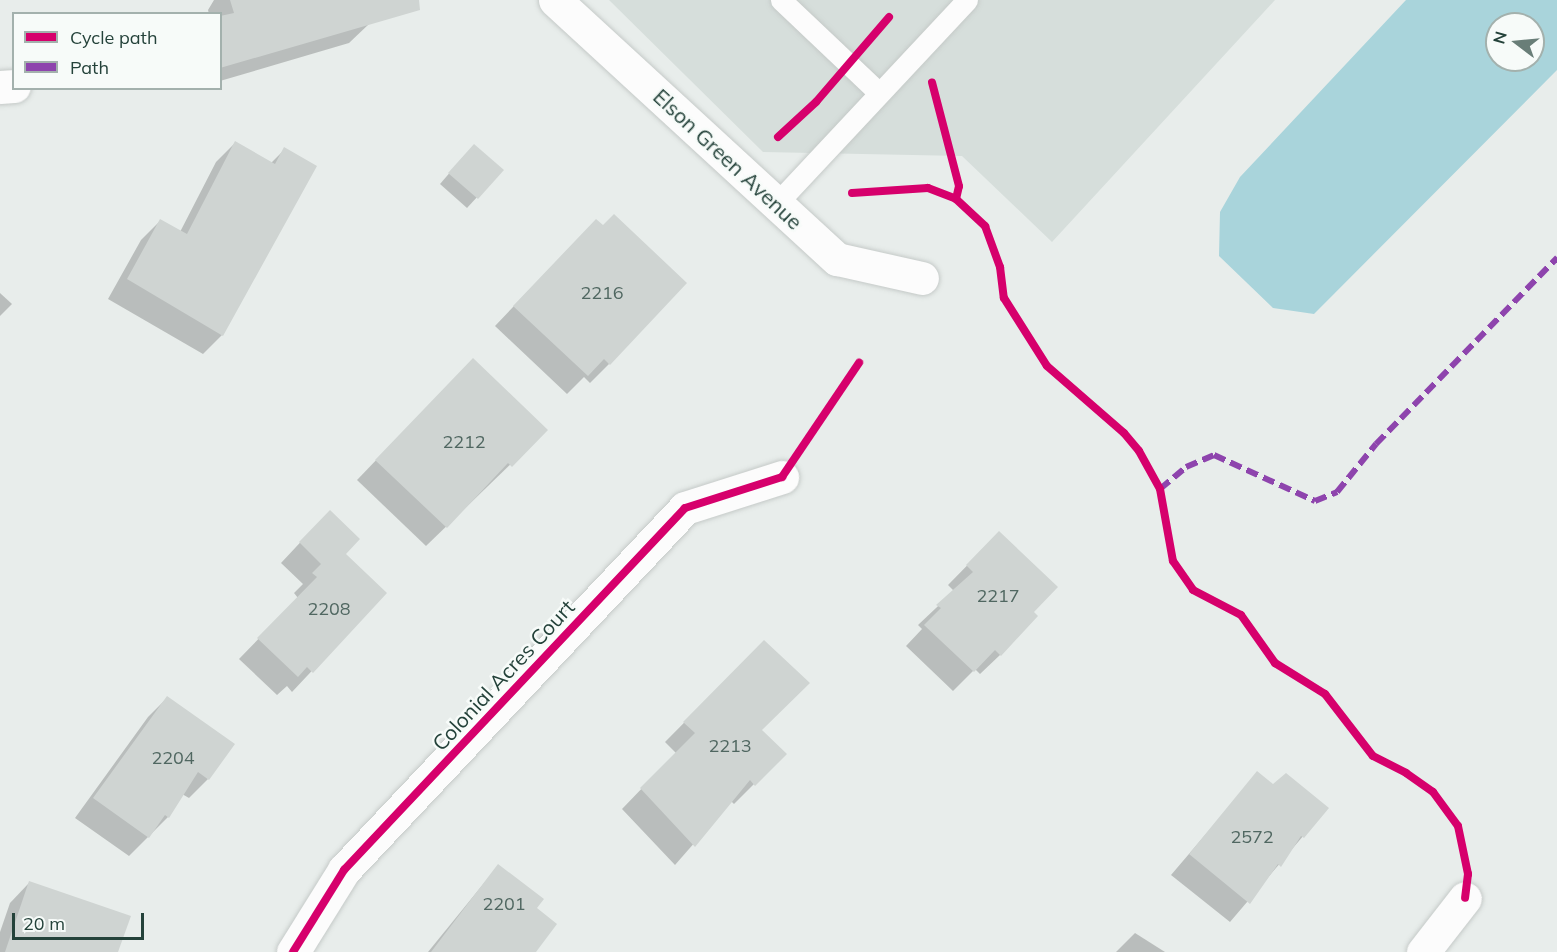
<!DOCTYPE html>
<style>
body{margin:0}
#map{position:relative;width:1557px;height:952px;overflow:hidden;background:#e8edeb;font-family:Mulish,sans-serif}
div>[style]{position:absolute}
.built>*{inset:0;background:#d6dedb}
.water>*{inset:0;background:#a9d4db}
.shadow>*{inset:0;background:#0003}
.building>*{inset:0;background:#cfd4d2}
.roads{filter:drop-shadow(0 0 2px #c5cac8) drop-shadow(0 0 2px #c5cac8)}
.lane>*{height:21px;margin:-10.5px;padding:0 10.5px;transform-origin:10.5px;border-radius:10.5px;background:#fcfcfc}
.street>*{height:33px;margin:-16.5px;padding:0 16.5px;transform-origin:16.5px;border-radius:16.5px;background:#fcfcfc}
.quiet>*{height:6px;margin-top:-3px;transform-origin:0;background:repeating-linear-gradient(90deg,#8e44ad 0 12px,transparent 0 18px)}
.cycleway>*{height:8px;margin:-4px;padding:0 4px;transform-origin:4px;border-radius:4px;background:#d6006c}
span{translate:-50% -50%;white-space:nowrap;text-align:center;line-height:1.15;-webkit-text-stroke:5px #f7fbf9;paint-order:stroke}
.number-label{font-size:18px;color:#506761}
.number-label span{-webkit-text-stroke-width:0}
.street-label{font-size:21px;color:#24423a}
.legend{position:absolute;left:12px;top:12px;width:210px;height:78px;box-sizing:border-box;background:#f7fbf9;border:2px solid #a3b1ad;margin:0;padding:8px 10px;list-style:none;font-size:18px;color:#24423a}
.legend li{display:flex;align-items:center;gap:12px;height:30px}
.legend b{width:30px;border:2px solid #a3b1ad}
.north{position:absolute;left:1485px;top:12px;width:60px;height:60px;box-sizing:border-box;background:#f7fbf9;border:2px solid #a3b1ad;border-radius:50%;rotate:286deg;font-size:16px;font-weight:700;line-height:24px;text-align:center;color:#24423a}
.north::after{content:'';display:block;margin:auto;width:21px;height:27px;background:#697e78;clip-path:polygon(50% 0,100% 100%,50% 72%,0 100%)}
.scale{position:absolute;left:12px;top:913px;width:132px;height:27px;box-sizing:border-box;border:3px solid #24423a;border-top:0;padding-left:8px;font-size:18px;line-height:21px;white-space:nowrap;color:#24423a;-webkit-text-stroke:4px #f7fbf9;paint-order:stroke}
</style>
<div id="map">
<div class="built">
<i style="clip-path:polygon(609px 0,1275px 0,1052px 242px,962px 156px,763px 152px)"></i>
</div>
<div class="water">
<i style="clip-path:polygon(evenodd,1406px 0,1557px 0,1557px 70px,1314px 314px,1273px 308px,1219px 256px,1220px 212px,1240px 177px,1406px 0,1497px 24px,1533px 24px,1533px 60px,1497px 60px,1497px 24px)"></i>
</div>
<div class="shadow">
<i style="clip-path:polygon(214px 0,362px 0,369px 24px,349px 43px,220px 81px,220px 14px,209px 14px,208px 10px)"></i>
<i style="clip-path:polygon(235px 143px,271px 163px,285px 149px,222px 335px,203px 354px,108px 299px,141px 240px,160px 221px,180px 232px,216px 162px)"></i>
<i style="clip-path:polygon(465px 155px,502px 170px,467px 208px,440px 184px)"></i>
<i style="clip-path:polygon(577px 240px,609px 364px,590px 383px,584px 377px,567px 394px,495px 326px)"></i>
<i style="clip-path:polygon(0 293px,12px 304px,0 316px)"></i>
<i style="clip-path:polygon(454px 379px,546px 430px,426px 546px,357px 480px)"></i>
<i style="clip-path:polygon(310px 532px,344px 554px,385px 593px,292px 692px,287px 686px,277px 695px,239px 659px,298px 598px,294px 593px,303px 584px,281px 563px)"></i>
<i style="clip-path:polygon(999px 533px,1031px 612px,1000px 655px,980px 674px,975px 669px,953px 691px,906px 646px,922px 629px,918px 625px,954px 591px,948px 585px)"></i>
<i style="clip-path:polygon(764px 642px,760px 730px,784px 754px,734px 804px,731px 801px,675px 865px,622px 809px,676px 753px,665px 742px)"></i>
<i style="clip-path:polygon(167px 698px,208px 779px,189px 798px,182px 794px,168px 817px,129px 856px,75px 818px,148px 717px)"></i>
<i style="clip-path:polygon(1258px 773px,1273px 786px,1327px 808px,1230px 922px,1171px 875px)"></i>
<i style="clip-path:polygon(498px 866px,534px 909px,534px 952px,428px 952px)"></i>
<i style="clip-path:polygon(29px 883px,117px 952px,0 952px,0 932px,10px 903px)"></i>
<i style="clip-path:polygon(1135px 933px,1165px 952px,1116px 952px)"></i>
</div>
<div class="building">
<i style="clip-path:polygon(230px 0,419px 0,420px 10px,220px 68px,220px 16px,234px 13px)"></i>
<i style="clip-path:polygon(235px 141px,275px 164px,284px 147px,317px 166px,223px 336px,127px 279px,160px 219px,187px 234px)"></i>
<i style="clip-path:polygon(474px 144px,504px 170px,478px 199px,448px 173px)"></i>
<i style="clip-path:polygon(614px 214px,687px 283px,610px 365px,604px 359px,588px 376px,513px 306px,596px 219px,603px 225px)"></i>
<i style="clip-path:polygon(473px 358px,548px 430px,512px 467px,508px 463px,447px 528px,375px 460px)"></i>
<i style="clip-path:polygon(330px 510px,360px 539px,346px 554px,387px 593px,313px 673px,307px 667px,298px 677px,257px 638px,317px 577px,312px 573px,321px 564px,299px 542px)"></i>
<i style="clip-path:polygon(999px 531px,1058px 587px,1034px 612px,1038px 616px,1001px 656px,995px 650px,974px 672px,924px 625px,941px 608px,936px 605px,973px 572px,966px 565px)"></i>
<i style="clip-path:polygon(764px 640px,810px 683px,762px 730px,787px 754px,755px 786px,750px 780px,695px 847px,640px 788px,695px 733px,683px 722px)"></i>
<i style="clip-path:polygon(167px 696px,235px 744px,209px 780px,198px 772px,169px 818px,165px 815px,149px 838px,93px 798px)"></i>
<i style="clip-path:polygon(1257px 771px,1273px 784px,1286px 773px,1329px 808px,1304px 838px,1301px 836px,1281px 867px,1278px 864px,1250px 904px,1189px 854px)"></i>
<i style="clip-path:polygon(498px 864px,544px 899px,537px 908px,557px 924px,536px 952px,431px 952px)"></i>
<i style="clip-path:polygon(29px 881px,131px 916px,118px 952px,5px 952px)"></i>
</div>
<div class="roads">
<div class="lane">
<i style="left:781px;top:0;width:134px;rotate:43.5deg"></i>
<i style="left:777px;top:203px;width:278px;rotate:-46.9deg"></i>
</div>
<div class="street">
<i style="left:555px;top:0;width:383px;rotate:42.6deg"></i>
<i style="left:837px;top:259px;width:87px;rotate:12.6deg"></i>
<i style="left:0;top:87px;width:14px;rotate:-4deg"></i>
<i style="left:293px;top:952px;width:97px;rotate:-58.1deg"></i>
<i style="left:344px;top:870px;width:497px;rotate:-46.7deg"></i>
<i style="left:685px;top:508px;width:102px;rotate:-17.7deg"></i>
<i style="left:1423px;top:952px;width:68px;rotate:-52.1deg"></i>
</div>
</div>
<div class="quiet">
<i style="left:1160px;top:489px;width:34px;rotate:-40deg"></i>
<i style="left:1186px;top:467px;width:30px;rotate:-23deg"></i>
<i style="left:1214px;top:455px;width:111px;rotate:24.5deg"></i>
<i style="left:1315px;top:501px;width:24px;rotate:-22deg"></i>
<i style="left:1337px;top:492px;width:62px;rotate:-50.9deg"></i>
<i style="left:1376px;top:444px;width:260px;rotate:-45.8deg"></i>
</div>
<div class="cycleway">
<i style="left:778px;top:137px;width:52px;rotate:-42.6deg"></i>
<i style="left:816px;top:102px;width:112px;rotate:-49.3deg"></i>
<i style="left:852px;top:193px;width:76px;rotate:-3.8deg"></i>
<i style="left:928px;top:188px;width:30px;rotate:21deg"></i>
<i style="left:956px;top:199px;width:13px;rotate:-77deg"></i>
<i style="left:959px;top:186px;width:107px;rotate:-104.6deg"></i>
<i style="left:956px;top:199px;width:40px;rotate:43deg"></i>
<i style="left:985px;top:226px;width:44px;rotate:69.9deg"></i>
<i style="left:1000px;top:267px;width:31px;rotate:83deg"></i>
<i style="left:1004px;top:298px;width:80px;rotate:57.7deg"></i>
<i style="left:1047px;top:366px;width:102px;rotate:41deg"></i>
<i style="left:1124px;top:433px;width:23px;rotate:50deg"></i>
<i style="left:1139px;top:451px;width:43px;rotate:61.1deg"></i>
<i style="left:1160px;top:489px;width:73px;rotate:79.8deg"></i>
<i style="left:1173px;top:561px;width:35px;rotate:55deg"></i>
<i style="left:1193px;top:590px;width:54px;rotate:27.5deg"></i>
<i style="left:1241px;top:615px;width:59px;rotate:54.7deg"></i>
<i style="left:1275px;top:663px;width:59px;rotate:31.8deg"></i>
<i style="left:1325px;top:694px;width:78px;rotate:52.3deg"></i>
<i style="left:1373px;top:756px;width:37px;rotate:27deg"></i>
<i style="left:1406px;top:773px;width:33px;rotate:35deg"></i>
<i style="left:1433px;top:792px;width:42px;rotate:53.7deg"></i>
<i style="left:1458px;top:826px;width:49px;rotate:78.2deg"></i>
<i style="left:1468px;top:874px;width:24px;rotate:97deg"></i>
<i style="left:293px;top:952px;width:97px;rotate:-58.1deg"></i>
<i style="left:344px;top:870px;width:497px;rotate:-46.7deg"></i>
<i style="left:685px;top:508px;width:102px;rotate:-17.7deg"></i>
<i style="left:782px;top:477px;width:138px;rotate:-56deg"></i>
</div>
<div class="number-label">
<span style="left:602px;top:293px">2216</span>
<span style="left:464px;top:442px">2212</span>
<span style="left:998px;top:596px">2217</span>
<span style="left:329px;top:609px">2208</span>
<span style="left:730px;top:746px">2213</span>
<span style="left:173px;top:758px">2204</span>
<span style="left:1252px;top:837px">2572</span>
<span style="left:504px;top:904px">2201</span>
</div>
<div class="street-label">
<span style="left:728px;top:159px;rotate:43deg">Elson Green Avenue</span>
<span style="left:503px;top:675px;rotate:-47deg">Colonial Acres Court</span>
</div>
<ul class="legend">
<li><b style="height:8px;background:#d6006c"></b>Cycle path</li>
<li><b style="height:8px;background:#8e44ad"></b>Path</li>
</ul>
<div class="north">N</div>
<div class="scale">20 m</div>
</div>
